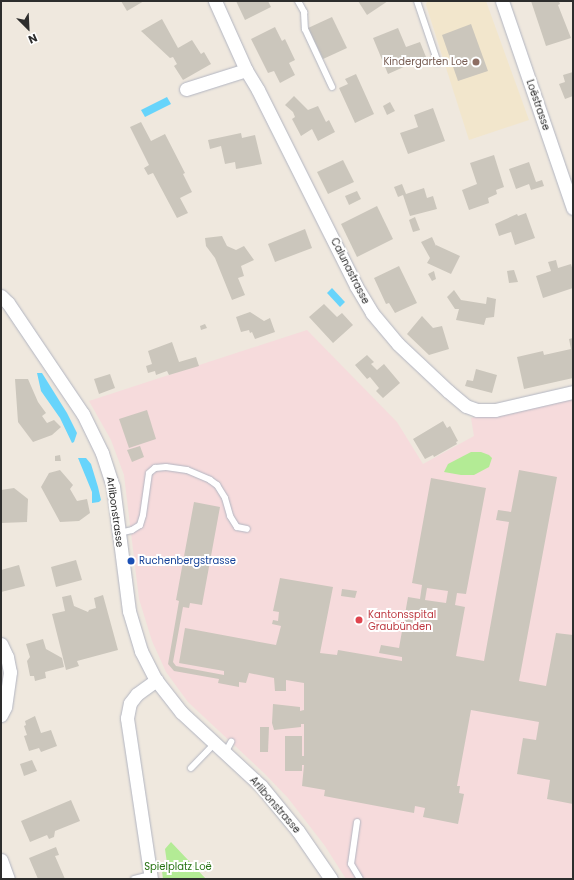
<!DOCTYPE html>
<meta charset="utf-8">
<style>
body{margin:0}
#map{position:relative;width:574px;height:880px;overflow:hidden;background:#efe8de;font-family:Poppins,sans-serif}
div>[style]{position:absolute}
.education>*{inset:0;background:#f2e6cc}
.medical>*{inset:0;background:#f6dbdc}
.green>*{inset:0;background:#b3eb95}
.water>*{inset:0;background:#67d4fb}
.building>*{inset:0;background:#cbc6bc}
.roads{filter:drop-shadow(0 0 1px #b2b5c1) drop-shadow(0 0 1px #b2b5c1)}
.service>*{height:6px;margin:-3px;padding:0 3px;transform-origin:3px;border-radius:3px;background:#fff}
.minor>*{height:13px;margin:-6.5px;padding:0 6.5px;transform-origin:6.5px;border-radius:6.5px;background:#fff}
.dots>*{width:11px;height:11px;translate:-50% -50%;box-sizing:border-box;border:2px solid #fff;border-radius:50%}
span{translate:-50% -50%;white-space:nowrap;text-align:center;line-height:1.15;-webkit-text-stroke:4px #fff;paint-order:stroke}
.education-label{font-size:10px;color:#785e54}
.right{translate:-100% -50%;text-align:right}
.street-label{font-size:10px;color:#2d2d2d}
.transit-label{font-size:10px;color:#164399}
.left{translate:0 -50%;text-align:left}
.health-label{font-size:10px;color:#be3a42}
.park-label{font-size:10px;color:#277313}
.frame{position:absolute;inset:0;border:2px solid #2d2d2d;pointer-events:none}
.north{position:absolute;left:8px;top:8px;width:40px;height:40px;-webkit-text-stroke:3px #fff;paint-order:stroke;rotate:156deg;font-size:11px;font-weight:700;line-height:16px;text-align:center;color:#2d2d2d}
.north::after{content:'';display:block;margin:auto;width:14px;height:18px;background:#2d2d2d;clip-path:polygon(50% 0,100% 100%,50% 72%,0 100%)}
</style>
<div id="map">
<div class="education">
<i style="clip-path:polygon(427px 1px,486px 1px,529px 120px,469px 140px,426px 5px)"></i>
</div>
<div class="medical">
<i style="clip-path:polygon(307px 330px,397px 422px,423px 464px,474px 436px,471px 418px,573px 397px,573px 879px,346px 879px,325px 846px,288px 798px,264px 773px,188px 702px,166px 672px,152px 641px,139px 599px,124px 475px,111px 440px,89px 401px)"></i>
</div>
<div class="green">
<i style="clip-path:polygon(471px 452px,481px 452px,489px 455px,492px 458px,489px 467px,474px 475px,461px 475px,444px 472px,448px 464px)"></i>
<i style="clip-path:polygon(171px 842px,206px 879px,163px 879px,161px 864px,167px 863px,165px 849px)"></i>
</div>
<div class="water">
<i style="clip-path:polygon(167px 97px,171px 104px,145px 117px,141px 110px)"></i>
<i style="clip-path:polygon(332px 288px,345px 302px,340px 307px,327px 293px)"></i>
<i style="clip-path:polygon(37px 373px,42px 373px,67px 413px,77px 433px,74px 442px,72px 443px,60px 418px,41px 391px)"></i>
<i style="clip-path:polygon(78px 458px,86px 458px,91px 464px,98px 487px,101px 500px,99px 502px,92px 503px,92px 492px)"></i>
</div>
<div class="building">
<i style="clip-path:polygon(121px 1px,144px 1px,127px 11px)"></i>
<i style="clip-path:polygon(236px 1px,268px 1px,271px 7px,245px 20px)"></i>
<i style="clip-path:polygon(358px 1px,388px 1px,367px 15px)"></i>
<i style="clip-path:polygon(531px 1px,559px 1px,560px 4px,558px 5px,571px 38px,546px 46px)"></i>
<i style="clip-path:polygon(332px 17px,347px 48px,323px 59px,308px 28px)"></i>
<i style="clip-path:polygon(162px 19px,178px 48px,192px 40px,201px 54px,204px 52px,211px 64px,183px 80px,174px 66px,177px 64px,173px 57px,170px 58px,141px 31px)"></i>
<i style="clip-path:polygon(471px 24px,488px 71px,458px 81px,442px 35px)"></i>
<i style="clip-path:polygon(275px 27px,282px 41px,285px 39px,295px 60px,289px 63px,295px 75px,280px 83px,274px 71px,268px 73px,251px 39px)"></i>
<i style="clip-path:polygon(398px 28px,406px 47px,420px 42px,426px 57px,388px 74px,373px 38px)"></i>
<i style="clip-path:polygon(573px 72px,573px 96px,565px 99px,559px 84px,565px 82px,563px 75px)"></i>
<i style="clip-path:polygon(356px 74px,374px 114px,355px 123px,339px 88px,348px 84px,345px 79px)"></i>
<i style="clip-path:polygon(294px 96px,308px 110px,318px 106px,326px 122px,329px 120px,335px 132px,318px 141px,312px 129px,301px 136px,292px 119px,295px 117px,293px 112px,285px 105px)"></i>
<i style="clip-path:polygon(390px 102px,395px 111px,387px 115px,383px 106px)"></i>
<i style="clip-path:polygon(433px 108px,445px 141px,408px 154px,400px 133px,418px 127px,414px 115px)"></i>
<i style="clip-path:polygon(141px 122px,151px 141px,165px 134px,185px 173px,183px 174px,192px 192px,180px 198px,188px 213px,177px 218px,153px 173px,148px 175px,144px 168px,149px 165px,130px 127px)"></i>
<i style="clip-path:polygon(241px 133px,242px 138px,255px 135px,262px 164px,236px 169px,235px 162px,225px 164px,221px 146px,210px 149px,208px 140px)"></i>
<i style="clip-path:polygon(494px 155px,504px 187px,496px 190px,497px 194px,488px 198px,489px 203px,469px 210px,462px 190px,477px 184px,470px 163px)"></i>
<i style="clip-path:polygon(343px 160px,354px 182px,328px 194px,317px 172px)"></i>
<i style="clip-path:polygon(529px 162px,536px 182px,542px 180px,544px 186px,531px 190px,529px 184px,516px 189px,509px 169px)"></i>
<i style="clip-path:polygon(402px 184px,406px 194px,424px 188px,427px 198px,433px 196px,437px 209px,410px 216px,403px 195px,398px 197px,394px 187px)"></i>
<i style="clip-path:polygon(357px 191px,361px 199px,349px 205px,345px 196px)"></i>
<i style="clip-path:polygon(377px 206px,393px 239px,357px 257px,341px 224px)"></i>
<i style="clip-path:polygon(526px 213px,535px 238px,515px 245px,511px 232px,499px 236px,495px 224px,517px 214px,518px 216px)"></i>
<i style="clip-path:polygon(415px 217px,420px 230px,413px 232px,409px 220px)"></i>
<i style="clip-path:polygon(305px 229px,312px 248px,275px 262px,268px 244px)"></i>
<i style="clip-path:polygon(222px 236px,227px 246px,236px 250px,244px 246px,254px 260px,241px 266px,244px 276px,238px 278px,245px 295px,232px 300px,215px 258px,206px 246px,205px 238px)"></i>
<i style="clip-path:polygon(432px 237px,436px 246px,436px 245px,460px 256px,451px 274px,427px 263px,430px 258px,421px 242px)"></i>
<i style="clip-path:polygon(556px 260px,558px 268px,571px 264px,573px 271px,573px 288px,543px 298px,536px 276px,551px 271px,548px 262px)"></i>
<i style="clip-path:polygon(399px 266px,417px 303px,395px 313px,389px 303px,386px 304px,374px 278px)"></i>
<i style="clip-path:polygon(514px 270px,518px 282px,509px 283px,507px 271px)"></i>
<i style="clip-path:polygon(434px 271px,436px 279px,432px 281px,428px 274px)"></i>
<i style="clip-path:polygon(454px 290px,461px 300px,486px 304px,487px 297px,496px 299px,494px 317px,486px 318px,484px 325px,456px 320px,459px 309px,455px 309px,447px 297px)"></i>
<i style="clip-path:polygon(324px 304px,337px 317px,342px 313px,353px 325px,333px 343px,309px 317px)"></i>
<i style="clip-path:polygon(250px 312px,264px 321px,270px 318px,275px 332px,255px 339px,252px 332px,250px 333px,249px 330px,241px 332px,236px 317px)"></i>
<i style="clip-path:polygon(422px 316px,433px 328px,442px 326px,449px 349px,429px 355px,407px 334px)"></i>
<i style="clip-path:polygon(205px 324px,207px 328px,201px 330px,200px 326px)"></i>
<i style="clip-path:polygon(573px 338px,573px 378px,524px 389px,517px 357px,543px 351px,544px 355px,571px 349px,569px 339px)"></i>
<i style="clip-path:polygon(172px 342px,179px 362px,196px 357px,199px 366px,169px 375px,167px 371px,156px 375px,155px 371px,148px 373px,146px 366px,152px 364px,148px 351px)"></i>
<i style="clip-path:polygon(367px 355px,374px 362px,371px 364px,377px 370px,384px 364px,400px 383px,383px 398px,376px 391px,379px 388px,370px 377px,367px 379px,355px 365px)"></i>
<i style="clip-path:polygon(476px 369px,497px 375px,492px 393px,465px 386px,467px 380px,473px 381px)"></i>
<i style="clip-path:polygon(110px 374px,115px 388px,99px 394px,94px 379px)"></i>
<i style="clip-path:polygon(15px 379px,28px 379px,38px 402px,46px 413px,42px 416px,47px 423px,54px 420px,61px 427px,52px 435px,33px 442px,18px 422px)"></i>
<i style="clip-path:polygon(147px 410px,156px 439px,129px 448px,119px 419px)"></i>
<i style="clip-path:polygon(443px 421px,447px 428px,450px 426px,458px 441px,456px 442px,457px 444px,434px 457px,433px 455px,425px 459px,413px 439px)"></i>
<i style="clip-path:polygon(140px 446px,144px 457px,132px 462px,127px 450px)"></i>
<i style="clip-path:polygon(60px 455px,61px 461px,55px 461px,55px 456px)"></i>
<i style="clip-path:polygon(60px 470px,73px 485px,70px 489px,77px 501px,87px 499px,90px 513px,79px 521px,60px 522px,41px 487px,49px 473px)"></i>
<i style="clip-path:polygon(evenodd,519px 470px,557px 477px,519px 681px,546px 686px,556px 633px,573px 635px,573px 804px,547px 799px,550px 780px,517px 774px,523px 738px,536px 740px,539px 722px,471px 710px,457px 786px,460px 786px,459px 793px,464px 794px,458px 824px,423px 817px,425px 808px,415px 806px,414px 813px,324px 796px,325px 790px,302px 786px,304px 765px,302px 765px,302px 771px,285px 771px,285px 736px,302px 736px,302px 756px,304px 756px,304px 724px,301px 724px,301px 727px,274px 730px,272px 723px,273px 704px,300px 707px,300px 711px,304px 710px,304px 683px,286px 680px,286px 691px,275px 691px,274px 678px,249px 673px,246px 683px,239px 682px,239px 687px,218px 683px,219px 679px,174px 671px,168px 664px,179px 601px,176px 600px,194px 502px,220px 507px,202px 605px,190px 603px,189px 608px,183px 607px,173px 662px,176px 666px,224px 675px,224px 671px,179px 663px,185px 628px,276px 645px,281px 626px,272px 624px,273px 620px,278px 621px,279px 612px,273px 611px,280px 578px,333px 587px,320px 653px,337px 655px,338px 650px,402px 661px,402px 657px,379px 653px,381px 645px,399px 648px,408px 597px,420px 599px,422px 585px,412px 583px,431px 478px,486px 488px,466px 594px,457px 593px,455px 605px,465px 607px,456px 656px,484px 661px,509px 522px,496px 520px,498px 510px,511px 512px,519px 470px,427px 588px,448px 591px,446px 603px,425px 600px,427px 588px)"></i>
<i style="clip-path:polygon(14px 488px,28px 499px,27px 522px,1px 523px,1px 490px)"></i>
<i style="clip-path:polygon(76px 560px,82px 580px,56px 587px,51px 567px)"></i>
<i style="clip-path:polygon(19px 565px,25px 586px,1px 592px,1px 570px)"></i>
<i style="clip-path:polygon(342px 589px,357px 591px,355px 598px,341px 596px)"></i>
<i style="clip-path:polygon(71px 595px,74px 606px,88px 612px,89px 610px,96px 608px,94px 598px,103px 595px,118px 650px,77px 661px,79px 666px,66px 670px,52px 614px,65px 611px,62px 597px)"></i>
<i style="clip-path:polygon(43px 639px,46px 649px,62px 658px,64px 667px,45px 672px,46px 678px,35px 681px,34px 676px,30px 676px,27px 661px,30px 657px,26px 644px)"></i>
<i style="clip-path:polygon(35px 716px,41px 733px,51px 730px,57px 746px,41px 752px,39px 748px,29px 751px,24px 736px,27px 735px,24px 726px,26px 725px,25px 721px)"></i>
<i style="clip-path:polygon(260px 727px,269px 727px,268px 752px,260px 752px)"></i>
<i style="clip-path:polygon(32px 760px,37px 771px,24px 776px,20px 764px)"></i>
<i style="clip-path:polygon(71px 800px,80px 821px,55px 831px,54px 837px,49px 839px,47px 835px,30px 842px,21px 821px)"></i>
<i style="clip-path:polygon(56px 847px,59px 855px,55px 856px,65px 879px,38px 879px,29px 858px)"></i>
</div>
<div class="roads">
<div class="service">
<i style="left:298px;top:1px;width:13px;rotate:61deg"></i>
<i style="left:304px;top:12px;width:17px;rotate:87deg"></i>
<i style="left:305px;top:29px;width:64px;rotate:65deg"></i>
<i style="left:417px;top:1px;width:65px;rotate:71.3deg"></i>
<i style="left:119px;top:533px;width:13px;rotate:-13deg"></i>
<i style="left:132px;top:530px;width:9px;rotate:-32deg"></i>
<i style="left:140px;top:525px;width:10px;rotate:-73deg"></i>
<i style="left:143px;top:515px;width:42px;rotate:-81.9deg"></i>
<i style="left:149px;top:473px;width:8px;rotate:-40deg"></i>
<i style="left:155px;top:468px;width:11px;rotate:-5deg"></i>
<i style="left:166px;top:467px;width:21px;rotate:8deg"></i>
<i style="left:187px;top:470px;width:25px;rotate:23deg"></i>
<i style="left:210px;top:480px;width:9px;rotate:36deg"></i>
<i style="left:217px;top:485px;width:15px;rotate:58deg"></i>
<i style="left:225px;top:498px;width:19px;rotate:74deg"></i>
<i style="left:230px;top:516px;width:13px;rotate:58deg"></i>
<i style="left:237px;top:527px;width:10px;rotate:11deg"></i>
<i style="left:225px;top:753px;width:13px;rotate:-61deg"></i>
<i style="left:191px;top:768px;width:33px;rotate:-46deg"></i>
<i style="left:357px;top:822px;width:42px;rotate:98.1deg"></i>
<i style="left:351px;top:864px;width:17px;rotate:59deg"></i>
<i style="left:134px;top:879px;width:16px;rotate:-14deg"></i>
</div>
<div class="minor">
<i style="left:215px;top:1px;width:76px;rotate:65.8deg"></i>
<i style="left:502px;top:1px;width:219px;rotate:71.1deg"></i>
<i style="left:186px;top:89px;width:63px;rotate:-17.6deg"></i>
<i style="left:246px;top:70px;width:23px;rotate:59deg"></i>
<i style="left:258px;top:90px;width:219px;rotate:63.4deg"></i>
<i style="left:356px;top:286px;width:31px;rotate:59deg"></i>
<i style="left:372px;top:313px;width:40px;rotate:50deg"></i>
<i style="left:398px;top:344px;width:69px;rotate:43.2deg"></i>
<i style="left:448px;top:391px;width:23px;rotate:40deg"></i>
<i style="left:466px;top:406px;width:12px;rotate:20deg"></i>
<i style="left:477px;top:410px;width:18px"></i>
<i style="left:495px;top:410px;width:80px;rotate:-13deg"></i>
<i style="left:1px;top:296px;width:10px;rotate:45deg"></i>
<i style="left:8px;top:303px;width:134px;rotate:56deg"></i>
<i style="left:83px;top:414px;width:43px;rotate:64deg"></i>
<i style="left:102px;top:453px;width:35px;rotate:72deg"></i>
<i style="left:113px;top:486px;width:126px;rotate:82.7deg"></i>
<i style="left:129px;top:611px;width:42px;rotate:73.3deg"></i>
<i style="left:141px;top:651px;width:33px;rotate:63deg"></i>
<i style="left:156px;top:680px;width:41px;rotate:52deg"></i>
<i style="left:181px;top:712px;width:109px;rotate:42.8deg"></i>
<i style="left:261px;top:786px;width:58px;rotate:50.6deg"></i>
<i style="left:298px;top:831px;width:58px;rotate:55.5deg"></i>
<i style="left:1px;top:644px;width:14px;rotate:65deg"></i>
<i style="left:7px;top:657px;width:15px;rotate:79deg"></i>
<i style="left:10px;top:672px;width:35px;rotate:98deg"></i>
<i style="left:5px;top:707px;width:9px;rotate:117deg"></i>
<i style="left:1px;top:860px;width:20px;rotate:70deg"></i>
<i style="left:151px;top:879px;width:163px;rotate:-98.5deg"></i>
<i style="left:127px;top:718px;width:15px;rotate:-79deg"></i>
<i style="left:130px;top:703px;width:11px;rotate:-52deg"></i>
<i style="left:137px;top:694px;width:24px;rotate:-36deg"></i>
</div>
</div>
<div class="dots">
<i style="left:476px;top:62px;background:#8d6e63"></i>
<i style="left:131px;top:561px;background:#1a4fb4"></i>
<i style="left:359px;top:620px;background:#e0444e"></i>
</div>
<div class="education-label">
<span class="right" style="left:468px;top:62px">Kindergarten Loe</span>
</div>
<div class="street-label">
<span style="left:538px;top:105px;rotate:71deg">Loëstrasse</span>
<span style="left:350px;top:271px;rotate:63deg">Calunastrasse</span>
<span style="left:115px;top:512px;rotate:82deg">Arlibonstrasse</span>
<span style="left:275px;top:805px;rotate:49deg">Arlibonstrasse</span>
</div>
<div class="transit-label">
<span class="left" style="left:139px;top:561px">Ruchenbergstrasse</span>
</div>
<div class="health-label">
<span class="left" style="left:368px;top:620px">Kantonsspital<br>Graubünden</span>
</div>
<div class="park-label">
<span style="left:178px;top:867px">Spielplatz Loë</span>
</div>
<div class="frame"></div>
<div class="north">N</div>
</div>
